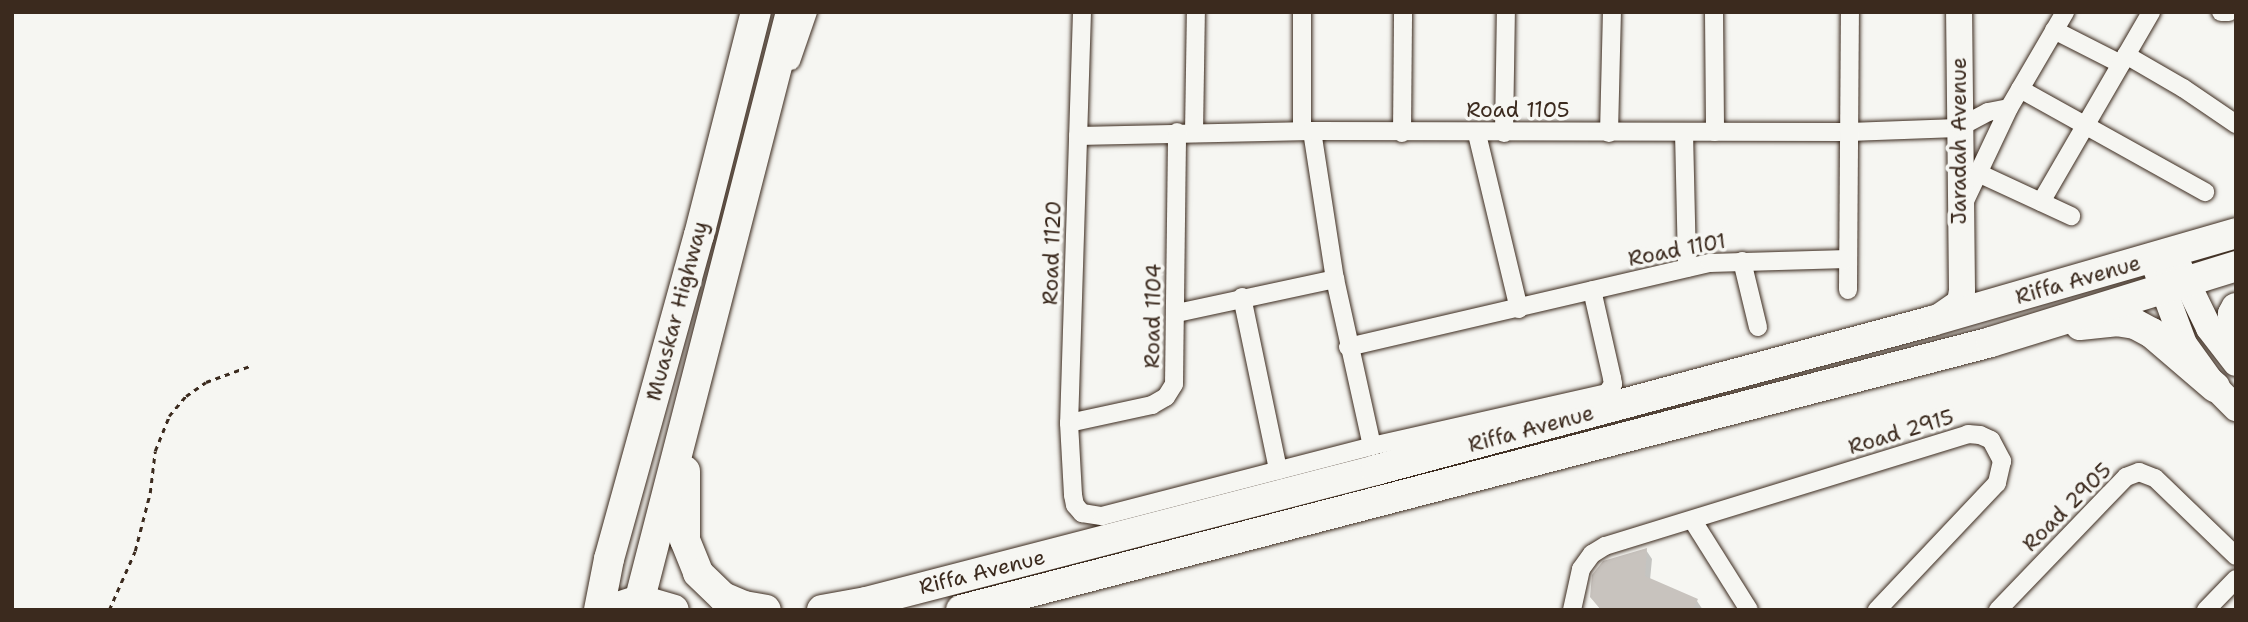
<!DOCTYPE html>
<style>
body{margin:0}
#map{position:relative;width:2248px;height:622px;overflow:hidden;background:#f6f6f2;font-family:"Shantell Sans",sans-serif}
div>[style]{position:absolute}
.shadow>*{inset:0;background:#0003}
.building>*{inset:0;background:#c8c3be}
.path>*{height:2.5px;margin-top:-1.25px;transform-origin:0;background:repeating-linear-gradient(90deg,#3b2a1e 0 5px,transparent 0 10px)}
.roads{filter:drop-shadow(0 0 2px #3b2a1e) drop-shadow(0 0 2px #3b2a1e)}
.street>*{height:18px;margin:-9px;padding:0 9px;transform-origin:9px;border-radius:9px;background:#f6f6f2}
.secondary>*{height:26px;margin:-13px;padding:0 13px;transform-origin:13px;border-radius:13px;background:#f6f6f2}
.primary>*{height:30px;margin:-15px;padding:0 15px;transform-origin:15px;border-radius:15px;background:#f6f6f2}
span{translate:-50% -50%;white-space:nowrap;text-align:center;line-height:1.15;-webkit-text-stroke:7px #f6f6f2;paint-order:stroke}
.street-label{font-size:21px;color:#3b2a1e}
.frame{position:absolute;inset:0;border:14px solid #3b2a1e;pointer-events:none}
</style>
<div id="map">
<div class="shadow">
<i style="clip-path:polygon(1646px 550px,1652px 559px,1650px 580px,1697px 601px,1703px 610px,1601px 610px,1592px 596px)"></i>
</div>
<div class="building">
<i style="clip-path:polygon(1647px 548px,1645px 576px,1698px 599px,1693px 610px,1601px 610px,1590px 597px,1592px 575px,1603px 561px)"></i>
</div>
<div class="path">
<i style="left:109px;top:610px;width:64px;rotate:-66.2deg"></i>
<i style="left:135px;top:551px;width:60px;rotate:-75.5deg"></i>
<i style="left:150px;top:493px;width:42px;rotate:-83.2deg"></i>
<i style="left:155px;top:451px;width:38px;rotate:-68deg"></i>
<i style="left:169px;top:416px;width:26px;rotate:-50deg"></i>
<i style="left:186px;top:396px;width:24px;rotate:-35deg"></i>
<i style="left:206px;top:382px;width:47px;rotate:-20deg"></i>
</div>
<div class="roads">
<div class="street">
<i style="left:1082px;top:12px;width:411px;rotate:91.8deg"></i>
<i style="left:1069px;top:423px;width:72px;rotate:86.8deg"></i>
<i style="left:1073px;top:495px;width:10px;rotate:79deg"></i>
<i style="left:1075px;top:505px;width:11px;rotate:49deg"></i>
<i style="left:1082px;top:513px;width:20px;rotate:9deg"></i>
<i style="left:1102px;top:516px;width:279px;rotate:-14.5deg"></i>
<i style="left:1372px;top:446px;width:241px;rotate:-12.7deg"></i>
<i style="left:1607px;top:393px;width:11px;rotate:-56deg"></i>
<i style="left:1613px;top:384px;width:6px;rotate:-99deg"></i>
<i style="left:1612px;top:378px;width:90px;rotate:-102.8deg"></i>
<i style="left:1302px;top:12px;width:119px;rotate:90deg"></i>
<i style="left:1714px;top:12px;width:120px;rotate:89.5deg"></i>
<i style="left:2221px;top:12px;width:8px"></i>
<i style="left:2054px;top:30px;width:75px;rotate:26.9deg"></i>
<i style="left:2126px;top:55px;width:66px;rotate:30.1deg"></i>
<i style="left:2183px;top:88px;width:64px;rotate:34.2deg"></i>
<i style="left:791px;top:61px;width:52px;rotate:-70.9deg"></i>
<i style="left:2020px;top:89px;width:212px;rotate:29.1deg"></i>
<i style="left:1312px;top:131px;width:150px;rotate:81.2deg"></i>
<i style="left:1335px;top:279px;width:171px;rotate:77.5deg"></i>
<i style="left:1684px;top:132px;width:136px;rotate:88.7deg"></i>
<i style="left:1194px;top:133px;width:121px;rotate:-89.1deg"></i>
<i style="left:1402px;top:133px;width:121px;rotate:-89.5deg"></i>
<i style="left:1504px;top:133px;width:121px;rotate:-89.1deg"></i>
<i style="left:1609px;top:133px;width:121px;rotate:-88.6deg"></i>
<i style="left:1477px;top:134px;width:180px;rotate:76.5deg"></i>
<i style="left:1078px;top:136px;width:234px;rotate:-1.2deg"></i>
<i style="left:1312px;top:131px;width:537px;rotate:0.11deg"></i>
<i style="left:1849px;top:132px;width:109px;rotate:-2.1deg"></i>
<i style="left:1958px;top:128px;width:34px;rotate:-28deg"></i>
<i style="left:1988px;top:112px;width:21px;rotate:-11deg"></i>
<i style="left:1976px;top:172px;width:105px;rotate:24.9deg"></i>
<i style="left:1965px;top:201px;width:103px;rotate:-64.7deg"></i>
<i style="left:2009px;top:108px;width:111px;rotate:-59.7deg"></i>
<i style="left:2041px;top:202px;width:220px;rotate:-59.9deg"></i>
<i style="left:1742px;top:261px;width:68px;rotate:76.4deg"></i>
<i style="left:1848px;top:290px;width:278px;rotate:-89.6deg"></i>
<i style="left:1242px;top:297px;width:177px;rotate:78.2deg"></i>
<i style="left:1177px;top:313px;width:162px;rotate:-12.1deg"></i>
<i style="left:1348px;top:347px;width:372px;rotate:-13.1deg"></i>
<i style="left:1710px;top:263px;width:137px;rotate:-1.7deg"></i>
<i style="left:1069px;top:423px;width:85px;rotate:-12.2deg"></i>
<i style="left:1152px;top:405px;width:16px;rotate:-30deg"></i>
<i style="left:1166px;top:397px;width:15px;rotate:-58deg"></i>
<i style="left:1174px;top:384px;width:252px;rotate:-89.3deg"></i>
<i style="left:1693px;top:521px;width:105px;rotate:57.8deg"></i>
<i style="left:1572px;top:610px;width:42px;rotate:-77.6deg"></i>
<i style="left:1581px;top:569px;width:19px;rotate:-54deg"></i>
<i style="left:1592px;top:554px;width:15px;rotate:-32deg"></i>
<i style="left:1605px;top:546px;width:380px;rotate:-17.1deg"></i>
<i style="left:1968px;top:434px;width:12px;rotate:5deg"></i>
<i style="left:1980px;top:435px;width:12px;rotate:24deg"></i>
<i style="left:1991px;top:440px;width:24px;rotate:62deg"></i>
<i style="left:2002px;top:461px;width:23px;rotate:103deg"></i>
<i style="left:1997px;top:483px;width:175px;rotate:133.4deg"></i>
<i style="left:1998px;top:610px;width:185px;rotate:-46.1deg"></i>
<i style="left:2126px;top:477px;width:14px;rotate:-21deg"></i>
<i style="left:2139px;top:472px;width:17px;rotate:21deg"></i>
<i style="left:2155px;top:478px;width:112px;rotate:43.9deg"></i>
<i style="left:2206px;top:610px;width:43px;rotate:-45.9deg"></i>
</div>
<div class="secondary">
<i style="left:2172px;top:252px;width:85px;rotate:64deg"></i>
<i style="left:2209px;top:328px;width:44px;rotate:52.4deg"></i>
<i style="left:2152px;top:258px;width:92px;rotate:69.6deg"></i>
<i style="left:2184px;top:344px;width:53px;rotate:54.2deg"></i>
<i style="left:2215px;top:387px;width:30px;rotate:45deg"></i>
<i style="left:1936px;top:319px;width:29px;rotate:-35deg"></i>
<i style="left:1960px;top:302px;width:11px;rotate:-80deg"></i>
<i style="left:1962px;top:291px;width:279px;rotate:-90.6deg"></i>
</div>
<div class="primary">
<i style="left:2236px;top:308px;width:7px;rotate:117deg"></i>
<i style="left:2233px;top:314px;width:22px;rotate:82deg"></i>
<i style="left:2080px;top:325px;width:36px;rotate:-6deg"></i>
<i style="left:2116px;top:321px;width:19px;rotate:9deg"></i>
<i style="left:2135px;top:324px;width:19px;rotate:28deg"></i>
<i style="left:2152px;top:333px;width:83px;rotate:40.6deg"></i>
<i style="left:685px;top:471px;width:69px;rotate:90deg"></i>
<i style="left:685px;top:540px;width:35px;rotate:68deg"></i>
<i style="left:698px;top:573px;width:35px;rotate:44deg"></i>
<i style="left:723px;top:597px;width:23px;rotate:23deg"></i>
<i style="left:744px;top:606px;width:22px;rotate:10deg"></i>
<i style="left:621px;top:606px;width:20px;rotate:-18deg"></i>
<i style="left:640px;top:600px;width:35px;rotate:16deg"></i>
<i style="left:599px;top:610px;width:52px;rotate:-78.9deg"></i>
<i style="left:609px;top:559px;width:336px;rotate:-74.5deg"></i>
<i style="left:699px;top:235px;width:230px;rotate:-75.7deg"></i>
<i style="left:637px;top:610px;width:618px;rotate:-75.56deg"></i>
<i style="left:822px;top:610px;width:45px;rotate:-10.3deg"></i>
<i style="left:866px;top:602px;width:527px;rotate:-14.51deg"></i>
<i style="left:1376px;top:470px;width:576px;rotate:-15deg"></i>
<i style="left:1932px;top:321px;width:316px;rotate:-16.1deg"></i>
<i style="left:961px;top:610px;width:1064px;rotate:-14.58deg"></i>
<i style="left:1991px;top:342px;width:257px;rotate:-17.2deg"></i>
</div>
</div>
<div class="street-label">
<span style="left:1518px;top:110px">Road 1105</span>
<span style="left:1959px;top:141px;rotate:-90deg">Jaradah Avenue</span>
<span style="left:1677px;top:250px;rotate:-11deg">Road 1101</span>
<span style="left:1052px;top:253px;rotate:-88deg">Road 1120</span>
<span style="left:2078px;top:280px;rotate:-16deg">Riffa Avenue</span>
<span style="left:677px;top:311px;rotate:-75deg">Muaskar Highway</span>
<span style="left:1153px;top:316px;rotate:-89deg">Road 1104</span>
<span style="left:1531px;top:429px;rotate:-15deg">Riffa Avenue</span>
<span style="left:1901px;top:432px;rotate:-17deg">Road 2915</span>
<span style="left:2067px;top:507px;rotate:-45deg">Road 2905</span>
<span style="left:982px;top:572px;rotate:-14deg">Riffa Avenue</span>
</div>
<div class="frame"></div>
</div>
